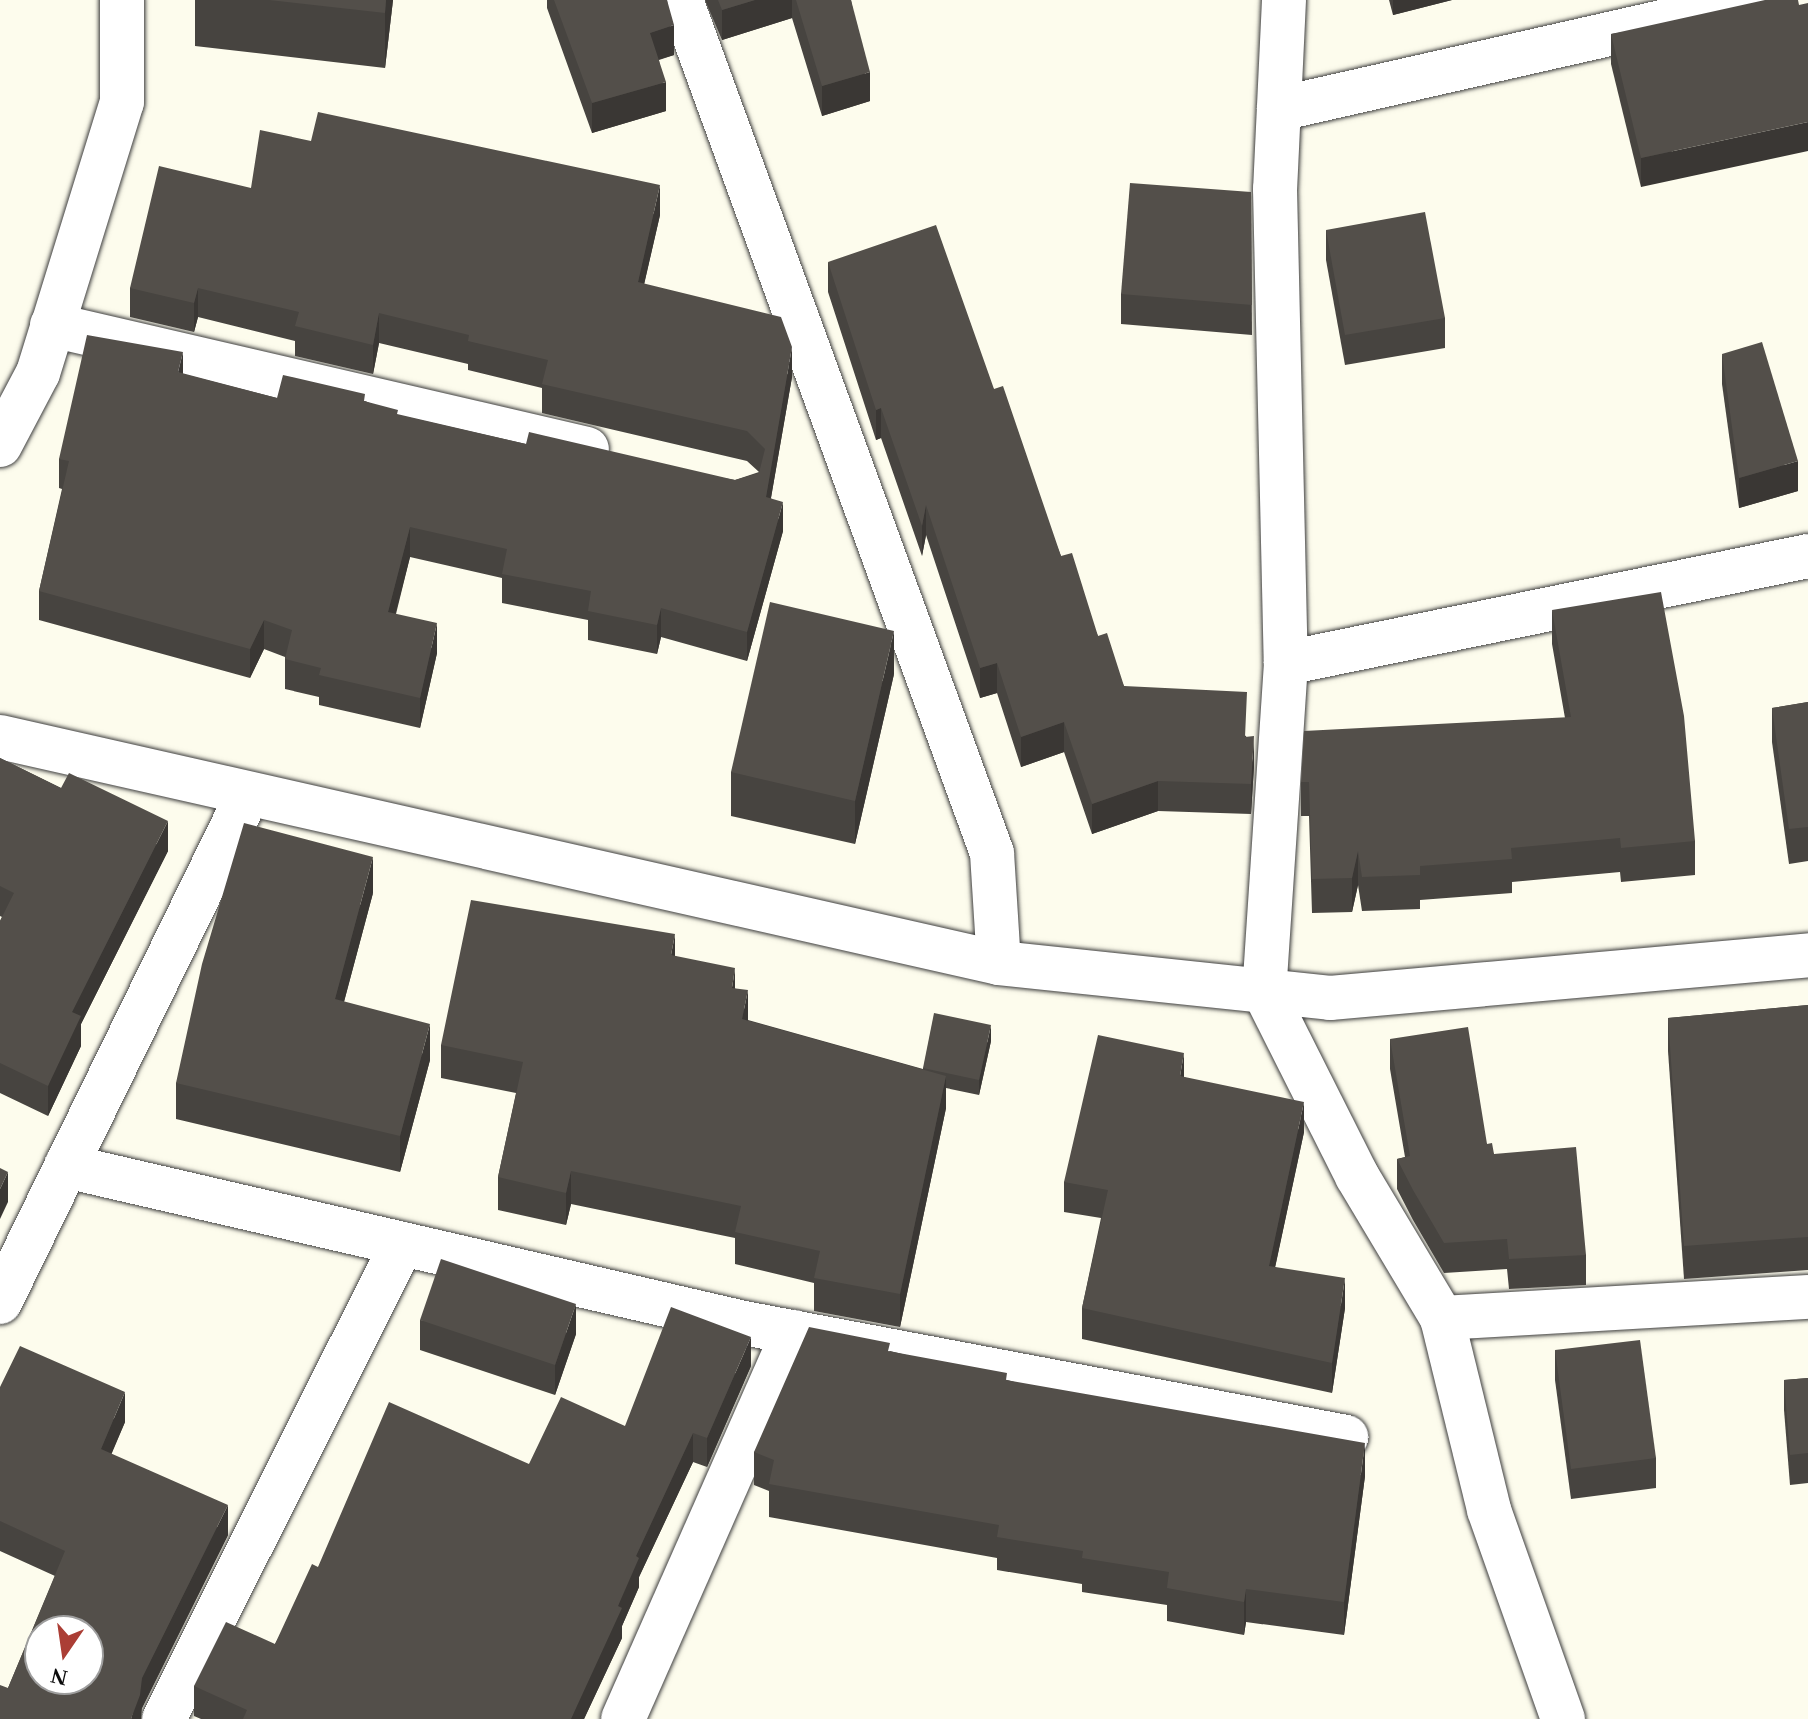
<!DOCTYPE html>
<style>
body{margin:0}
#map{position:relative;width:1808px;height:1719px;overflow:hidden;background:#fdfced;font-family:Georgia,serif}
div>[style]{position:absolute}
.roads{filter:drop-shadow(0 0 2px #3f3f3f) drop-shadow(0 0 2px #3f3f3f)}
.minor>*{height:44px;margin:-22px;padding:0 22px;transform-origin:22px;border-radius:22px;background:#fff}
.wall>*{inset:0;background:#474440}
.shaded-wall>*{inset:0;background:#3a3734}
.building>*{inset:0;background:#534f4a}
span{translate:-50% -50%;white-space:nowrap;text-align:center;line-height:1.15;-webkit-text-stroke:8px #fff;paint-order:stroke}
.north{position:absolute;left:24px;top:1615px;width:80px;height:80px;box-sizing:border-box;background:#fff;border:2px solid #9e9e9e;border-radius:50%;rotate:193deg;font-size:22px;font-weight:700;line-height:32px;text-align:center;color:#0c0c0c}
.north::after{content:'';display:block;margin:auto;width:28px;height:36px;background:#ab3e35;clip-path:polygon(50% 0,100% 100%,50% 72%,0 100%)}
</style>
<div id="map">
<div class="roads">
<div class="minor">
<i style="left:681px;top:0;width:908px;rotate:69.97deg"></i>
<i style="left:992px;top:853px;width:110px;rotate:86.4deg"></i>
<i style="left:1284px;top:0;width:189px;rotate:92.7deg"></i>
<i style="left:1275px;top:189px;width:474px;rotate:88.7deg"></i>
<i style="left:1286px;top:663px;width:329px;rotate:93.8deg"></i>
<i style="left:1264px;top:991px;width:207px;rotate:63.3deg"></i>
<i style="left:1357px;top:1176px;width:165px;rotate:59.1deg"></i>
<i style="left:1442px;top:1318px;width:367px;rotate:-3.3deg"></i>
<i style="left:1279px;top:109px;width:492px;rotate:-12.8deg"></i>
<i style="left:52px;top:325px;width:549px;rotate:13.05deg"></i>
<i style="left:0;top:445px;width:81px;rotate:-62.2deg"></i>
<i style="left:38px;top:373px;width:284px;rotate:-72.8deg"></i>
<i style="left:122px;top:102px;width:102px;rotate:-90deg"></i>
<i style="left:1286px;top:663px;width:533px;rotate:-11.58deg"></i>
<i style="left:0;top:737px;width:1024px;rotate:12.75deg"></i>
<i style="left:999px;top:963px;width:333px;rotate:6deg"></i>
<i style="left:1330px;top:998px;width:480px;rotate:-5.1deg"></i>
<i style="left:66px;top:1166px;width:696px;rotate:13.04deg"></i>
<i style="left:744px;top:1323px;width:613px;rotate:10.72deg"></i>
<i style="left:0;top:1302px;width:565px;rotate:-63.98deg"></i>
<i style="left:1442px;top:1318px;width:198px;rotate:76.2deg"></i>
<i style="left:1489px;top:1510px;width:222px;rotate:70.5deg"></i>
<i style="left:164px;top:1719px;width:531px;rotate:-63.39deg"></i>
<i style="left:623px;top:1719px;width:423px;rotate:-66.2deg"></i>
</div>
</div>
<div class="wall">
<i style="clip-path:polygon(195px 0,393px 0,385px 68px,195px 46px)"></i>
<i style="clip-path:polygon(547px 0,667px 0,674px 55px,659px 60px,666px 111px,592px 133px,547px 8px)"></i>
<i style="clip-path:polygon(705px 0,851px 0,870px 101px,822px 116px,792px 18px,722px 40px)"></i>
<i style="clip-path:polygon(1389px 0,1452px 0,1393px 15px)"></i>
<i style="clip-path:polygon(1799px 5px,1641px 187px,1611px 64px,1611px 34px)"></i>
<i style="clip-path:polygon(311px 141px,660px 215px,644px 284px,792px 377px,771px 498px,783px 531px,747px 661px,661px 637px,657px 654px,588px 640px,588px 620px,502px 603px,502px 578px,410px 557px,396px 614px,437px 653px,420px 728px,319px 705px,319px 697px,285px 689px,285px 657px,264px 649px,250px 678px,39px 620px,39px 591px,62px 489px,59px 488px,59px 459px,183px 374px,277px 398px,365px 401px,398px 415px,526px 444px,735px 480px,759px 472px,747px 461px,542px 413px,542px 388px,468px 370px,468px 364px,379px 343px,373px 374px,295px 356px,295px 341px,198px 317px,194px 332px,130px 317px,130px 288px,251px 188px)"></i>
<i style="clip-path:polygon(1251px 192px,1252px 335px,1121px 324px,1121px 294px)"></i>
<i style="clip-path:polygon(1326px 230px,1445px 318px,1445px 348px,1345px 365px,1326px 260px)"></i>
<i style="clip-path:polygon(828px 262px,994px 389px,1061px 556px,1098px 636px,1124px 686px,1246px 736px,1254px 766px,1251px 814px,1158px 811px,1092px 834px,1064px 752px,1021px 767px,997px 693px,980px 698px,926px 535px,922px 556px,881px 438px,876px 440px,828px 292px)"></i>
<i style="clip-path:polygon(1722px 354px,1798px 491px,1739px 508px,1722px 384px)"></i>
<i style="clip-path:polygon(1552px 610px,1695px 841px,1695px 875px,1621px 882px,1620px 872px,1512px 882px,1512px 893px,1420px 900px,1420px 909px,1362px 911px,1358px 885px,1352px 912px,1312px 913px,1309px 816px,1301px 816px,1301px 782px,1565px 718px,1552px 644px)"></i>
<i style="clip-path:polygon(894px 674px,855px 844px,731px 816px,731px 772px)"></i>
<i style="clip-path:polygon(1808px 702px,1808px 861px,1789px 864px,1772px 742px,1772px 708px)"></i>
<i style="clip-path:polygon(0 758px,61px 788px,168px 851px,81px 1024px,81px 1046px,48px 1116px,0 1093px,0 921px,2px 917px,0 916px)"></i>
<i style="clip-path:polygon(373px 893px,344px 1002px,430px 1060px,400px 1172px,176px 1119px,176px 1083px)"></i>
<i style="clip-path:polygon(675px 956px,735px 988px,748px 1020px,923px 1069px,923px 1068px,991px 1041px,979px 1095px,946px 1088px,946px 1108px,900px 1327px,814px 1311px,814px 1283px,735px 1264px,735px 1238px,571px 1204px,566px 1225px,498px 1210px,498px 1177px,516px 1093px,441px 1078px,441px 1045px)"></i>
<i style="clip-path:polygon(1808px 1005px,1808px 1270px,1684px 1279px,1668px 1051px,1668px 1018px)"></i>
<i style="clip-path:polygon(1390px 1039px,1487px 1144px,1494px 1154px,1586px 1255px,1586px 1285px,1509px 1289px,1507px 1269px,1444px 1273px,1413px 1220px,1397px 1189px,1397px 1159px,1405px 1157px,1390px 1069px)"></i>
<i style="clip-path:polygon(1184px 1077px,1304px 1132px,1275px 1267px,1345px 1308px,1332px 1393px,1082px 1339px,1082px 1308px,1101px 1218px,1064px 1212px,1064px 1182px)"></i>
<i style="clip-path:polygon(420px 1320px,576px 1334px,555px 1395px,420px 1350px)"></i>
<i style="clip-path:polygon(1555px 1350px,1656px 1458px,1656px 1488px,1571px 1499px,1555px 1380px)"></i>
<i style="clip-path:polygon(890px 1351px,1007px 1380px,1365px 1476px,1344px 1635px,1246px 1622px,1244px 1635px,1167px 1621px,1167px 1605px,1082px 1592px,1082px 1584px,997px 1570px,997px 1558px,769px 1517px,769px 1491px,754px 1485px,754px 1452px)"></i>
<i style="clip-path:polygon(751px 1366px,707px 1467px,693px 1462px,639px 1577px,639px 1587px,622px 1626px,622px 1638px,584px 1719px,201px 1719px,194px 1716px,194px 1686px,275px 1644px,318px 1567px,529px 1464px,625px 1426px)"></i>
<i style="clip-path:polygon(1808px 1378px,1808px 1483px,1790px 1485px,1784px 1410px,1784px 1380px)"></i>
<i style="clip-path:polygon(0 1387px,125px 1422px,111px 1454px,228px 1535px,142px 1708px,8px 1688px,55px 1576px,0 1551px)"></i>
</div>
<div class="shaded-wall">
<i style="clip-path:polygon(386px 0,393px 0,385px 68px,385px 13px)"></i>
<i style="clip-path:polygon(755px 0,792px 0,792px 18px,722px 40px,722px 10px)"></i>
<i style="clip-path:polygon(1393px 0,1452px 0,1393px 15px)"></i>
<i style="clip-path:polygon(674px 25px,674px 55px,650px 62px,650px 33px)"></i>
<i style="clip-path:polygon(870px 72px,870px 101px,822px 116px,822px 86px)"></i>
<i style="clip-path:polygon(666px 82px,666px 111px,592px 133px,592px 103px)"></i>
<i style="clip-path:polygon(1808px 122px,1808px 151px,1641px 187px,1641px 158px)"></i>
<i style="clip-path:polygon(660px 185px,660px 215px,638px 311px,638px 282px)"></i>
<i style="clip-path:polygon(198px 288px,198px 317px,194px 332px,194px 303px)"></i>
<i style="clip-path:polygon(379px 313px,379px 343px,373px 374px,373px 345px)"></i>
<i style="clip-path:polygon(792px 347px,792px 377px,766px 526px,766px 497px)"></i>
<i style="clip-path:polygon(183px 352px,183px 381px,178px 372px)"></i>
<i style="clip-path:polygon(881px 408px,881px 438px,876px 440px,876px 410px)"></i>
<i style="clip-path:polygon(1798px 461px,1798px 491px,1739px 508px,1739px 478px)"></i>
<i style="clip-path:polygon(783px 502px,783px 531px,747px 661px,747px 632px)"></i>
<i style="clip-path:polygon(926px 505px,926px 535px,922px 556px,922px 526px)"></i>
<i style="clip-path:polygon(410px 527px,410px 557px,388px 642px,388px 612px)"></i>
<i style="clip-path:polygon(661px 608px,661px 637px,657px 654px,657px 625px)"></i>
<i style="clip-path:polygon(264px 620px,264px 649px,250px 678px,250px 649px)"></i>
<i style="clip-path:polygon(437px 623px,437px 653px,420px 728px,420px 698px)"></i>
<i style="clip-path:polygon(894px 631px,894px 674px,855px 844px,855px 801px)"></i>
<i style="clip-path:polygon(997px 663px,997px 693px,980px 698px,980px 668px)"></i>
<i style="clip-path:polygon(1064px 722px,1064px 752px,1021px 767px,1021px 737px)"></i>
<i style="clip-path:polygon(1254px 736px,1254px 766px,1251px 814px,1251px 784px)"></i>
<i style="clip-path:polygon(1158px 781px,1158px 811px,1092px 834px,1092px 804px)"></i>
<i style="clip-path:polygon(168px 821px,168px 851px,81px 1024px,81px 1046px,48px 1116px,48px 1086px,72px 1012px)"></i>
<i style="clip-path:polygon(1358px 851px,1358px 885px,1352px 912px,1352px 878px)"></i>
<i style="clip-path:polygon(373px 857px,373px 893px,335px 1035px,335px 999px)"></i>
<i style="clip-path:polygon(675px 934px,675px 967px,671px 955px)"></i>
<i style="clip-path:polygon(735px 968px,735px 1000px,732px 988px)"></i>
<i style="clip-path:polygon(748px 990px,748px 1023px,742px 1019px)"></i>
<i style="clip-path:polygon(430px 1024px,430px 1060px,400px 1172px,400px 1136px)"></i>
<i style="clip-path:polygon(991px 1025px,991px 1041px,979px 1095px,979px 1080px)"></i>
<i style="clip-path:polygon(1184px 1053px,1184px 1083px,1180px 1076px)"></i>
<i style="clip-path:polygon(946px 1076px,946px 1108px,900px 1327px,900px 1294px)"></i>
<i style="clip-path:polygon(1304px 1102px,1304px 1132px,1269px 1296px,1269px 1266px)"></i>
<i style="clip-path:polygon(571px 1171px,571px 1204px,566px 1225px,566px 1193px)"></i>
<i style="clip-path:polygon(8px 1172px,8px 1202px,0 1219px,0 1189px)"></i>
<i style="clip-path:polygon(1345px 1278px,1345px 1308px,1332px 1393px,1332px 1363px)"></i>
<i style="clip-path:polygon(576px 1304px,576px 1334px,555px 1395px,555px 1365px)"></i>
<i style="clip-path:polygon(751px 1337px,751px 1366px,707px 1467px,707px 1438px)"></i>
<i style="clip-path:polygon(125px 1392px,125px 1422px,101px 1479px,101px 1449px)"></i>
<i style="clip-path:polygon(693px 1433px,693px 1462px,639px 1577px,639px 1587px,622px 1626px,622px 1638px,584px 1719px,571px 1719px,618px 1606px,636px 1556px)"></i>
<i style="clip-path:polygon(1365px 1443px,1365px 1476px,1344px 1635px,1344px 1602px)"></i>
<i style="clip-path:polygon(228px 1505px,228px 1535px,142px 1708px,141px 1719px,131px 1719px,142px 1678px)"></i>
<i style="clip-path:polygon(1246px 1589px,1246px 1622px,1244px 1635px,1244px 1602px)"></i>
</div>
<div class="building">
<i style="clip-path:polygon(269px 0,386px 0,385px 13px)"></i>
<i style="clip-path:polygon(554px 0,667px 0,674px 25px,650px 33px,666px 82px,592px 103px)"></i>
<i style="clip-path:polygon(718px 0,755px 0,722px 10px)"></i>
<i style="clip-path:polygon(796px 0,851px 0,870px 72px,822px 86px)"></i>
<i style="clip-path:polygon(1765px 0,1798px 0,1799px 5px,1808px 3px,1808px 122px,1641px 158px,1611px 34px)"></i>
<i style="clip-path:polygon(318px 112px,660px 185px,638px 282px,781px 317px,792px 347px,766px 497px,783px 502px,747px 632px,661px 608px,657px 625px,588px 611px,591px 591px,502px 574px,507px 549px,410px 527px,388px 612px,437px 623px,420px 698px,319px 675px,321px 668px,285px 659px,292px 630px,264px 620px,250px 649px,39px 591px,69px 461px,59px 459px,87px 335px,183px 352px,178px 372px,277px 398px,283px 375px,365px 394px,364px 401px,398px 410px,397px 414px,526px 444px,529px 432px,735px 480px,759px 473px,765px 449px,747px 431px,542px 384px,548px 360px,468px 341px,469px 335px,379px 313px,373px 345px,295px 326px,299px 312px,198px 288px,194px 303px,130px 288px,159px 166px,251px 188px,260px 130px,311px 141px)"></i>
<i style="clip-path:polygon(1130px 183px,1251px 192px,1252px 305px,1121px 294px)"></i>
<i style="clip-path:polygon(1425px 212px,1445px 318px,1345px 335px,1326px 230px)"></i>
<i style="clip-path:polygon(936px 225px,994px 389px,1003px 386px,1061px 556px,1072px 553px,1098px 636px,1107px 633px,1124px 686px,1247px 692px,1245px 737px,1254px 736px,1251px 784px,1158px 781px,1092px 804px,1064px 722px,1021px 737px,997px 663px,980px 668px,926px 505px,922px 526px,881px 408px,876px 410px,828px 262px)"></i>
<i style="clip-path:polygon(1762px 342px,1798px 461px,1739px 478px,1722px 354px)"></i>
<i style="clip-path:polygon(1661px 592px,1684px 716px,1695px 841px,1621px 848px,1620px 838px,1511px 848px,1512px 859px,1420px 866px,1420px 875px,1362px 877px,1358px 851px,1352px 878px,1312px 879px,1309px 782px,1301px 782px,1304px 731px,1571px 717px,1552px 610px)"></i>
<i style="clip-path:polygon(770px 602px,894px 631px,855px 801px,731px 772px)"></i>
<i style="clip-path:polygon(1808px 702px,1808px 827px,1789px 829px,1772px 708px)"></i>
<i style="clip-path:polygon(0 758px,61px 788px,69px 773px,168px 821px,72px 1012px,81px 1016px,48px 1086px,0 1063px,0 921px,14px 893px,0 886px)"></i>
<i style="clip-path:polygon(244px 823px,373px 857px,335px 999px,430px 1024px,400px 1136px,176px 1083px,202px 964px)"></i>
<i style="clip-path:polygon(471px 900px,675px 934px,671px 955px,735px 968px,732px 988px,748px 990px,742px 1019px,946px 1076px,900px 1294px,814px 1278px,820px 1251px,735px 1232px,741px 1206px,571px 1171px,566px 1193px,498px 1177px,523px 1062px,441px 1045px)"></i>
<i style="clip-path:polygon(1808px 1005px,1808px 1237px,1684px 1246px,1668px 1018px)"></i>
<i style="clip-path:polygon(934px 1013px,991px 1025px,979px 1080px,923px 1068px)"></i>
<i style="clip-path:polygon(1468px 1027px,1487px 1144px,1492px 1143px,1494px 1154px,1576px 1147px,1586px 1255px,1509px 1259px,1507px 1239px,1444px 1243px,1413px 1190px,1397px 1159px,1410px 1156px,1390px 1039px)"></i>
<i style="clip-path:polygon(1098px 1035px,1184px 1053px,1180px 1076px,1304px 1102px,1269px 1266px,1345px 1278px,1332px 1363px,1082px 1308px,1108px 1190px,1064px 1182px)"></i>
<i style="clip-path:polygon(0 1168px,8px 1172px,0 1189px)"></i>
<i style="clip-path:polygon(441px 1259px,576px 1304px,555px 1365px,420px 1320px)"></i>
<i style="clip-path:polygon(671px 1307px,751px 1337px,707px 1438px,693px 1433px,636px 1556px,639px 1558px,618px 1606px,622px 1608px,571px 1719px,243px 1719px,247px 1710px,194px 1686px,226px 1622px,275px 1644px,312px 1564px,318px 1567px,389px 1402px,529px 1464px,561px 1397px,625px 1426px)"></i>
<i style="clip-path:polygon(809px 1327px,890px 1343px,888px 1351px,1007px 1373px,1006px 1380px,1365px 1443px,1344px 1602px,1246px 1589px,1244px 1602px,1167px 1588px,1169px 1572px,1082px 1558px,1083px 1551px,997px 1537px,999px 1525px,769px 1484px,774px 1460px,754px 1452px)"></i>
<i style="clip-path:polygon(1640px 1340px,1656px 1458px,1571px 1469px,1555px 1350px)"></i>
<i style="clip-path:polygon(evenodd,20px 1346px,125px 1392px,101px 1449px,228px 1505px,142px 1678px,140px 1695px,131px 1719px,0 1719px,0 1685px,8px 1688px,65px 1551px,0 1521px,0 1387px,20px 1346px,40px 1631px,88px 1631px,88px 1679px,40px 1679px,40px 1631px)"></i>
<i style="clip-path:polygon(1808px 1378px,1808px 1453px,1790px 1455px,1784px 1380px)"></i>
</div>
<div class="north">N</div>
</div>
